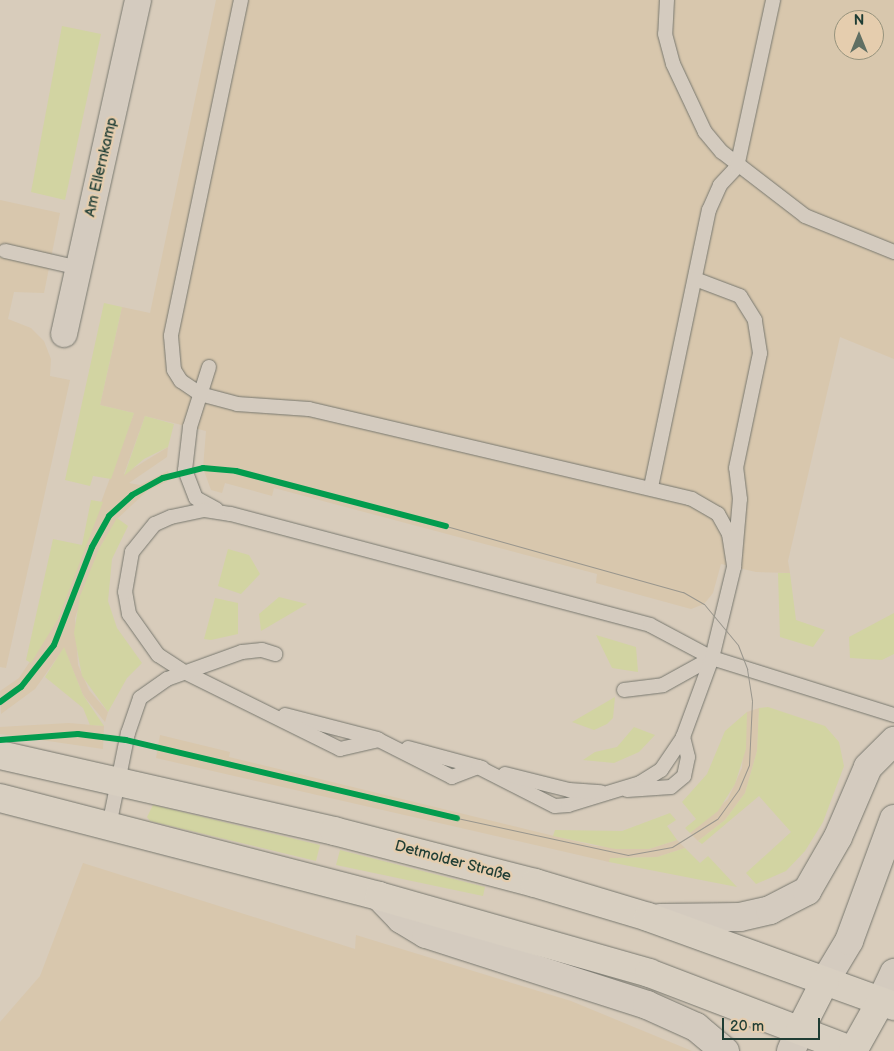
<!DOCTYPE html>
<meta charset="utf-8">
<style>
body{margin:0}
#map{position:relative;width:894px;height:1051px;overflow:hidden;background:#d8ccbb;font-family:"Balsamiq Sans",sans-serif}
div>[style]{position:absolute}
.built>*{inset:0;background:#d8c7ad}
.green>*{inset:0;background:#d2d4a2}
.roads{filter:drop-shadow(0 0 1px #78786f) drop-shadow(0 0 1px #78786f)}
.lane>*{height:14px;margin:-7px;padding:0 7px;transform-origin:7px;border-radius:7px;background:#d4cbbf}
.street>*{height:26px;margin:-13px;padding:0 13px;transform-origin:13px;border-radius:13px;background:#d4cbbf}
.secondary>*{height:28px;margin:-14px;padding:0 14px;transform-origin:14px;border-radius:14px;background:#d4cbbf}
.primary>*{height:28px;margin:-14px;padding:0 14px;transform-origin:14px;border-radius:14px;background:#d8cfc1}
.tram>*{height:1px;margin:-0.5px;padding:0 0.5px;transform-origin:0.5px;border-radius:0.5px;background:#99968d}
.metro-1>*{height:6px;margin:-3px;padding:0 3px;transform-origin:3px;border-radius:3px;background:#039c4e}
span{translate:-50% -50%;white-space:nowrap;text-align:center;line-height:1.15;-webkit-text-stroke:4.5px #e5cdae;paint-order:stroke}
.street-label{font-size:15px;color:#1f3d34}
.north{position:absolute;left:834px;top:10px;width:50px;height:50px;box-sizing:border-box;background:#e5cdae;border:1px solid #96937d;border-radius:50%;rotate:0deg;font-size:14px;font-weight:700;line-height:20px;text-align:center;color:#1f3d34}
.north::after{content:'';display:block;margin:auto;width:18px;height:22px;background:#606f63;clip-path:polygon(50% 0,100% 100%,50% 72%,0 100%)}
.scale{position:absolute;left:722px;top:1018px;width:98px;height:22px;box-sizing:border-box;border:2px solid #1f3d34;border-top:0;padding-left:6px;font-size:15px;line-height:18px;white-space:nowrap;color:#1f3d34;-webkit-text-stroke:4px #e5cdae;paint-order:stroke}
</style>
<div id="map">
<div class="built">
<i style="clip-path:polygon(evenodd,216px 0,894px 0,894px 359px,840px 337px,788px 561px,790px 573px,756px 572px,721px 564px,713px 593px,704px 604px,691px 609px,596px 583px,597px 574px,274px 488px,272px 496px,225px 483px,222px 493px,211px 490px,203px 468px,206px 431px,145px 416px,124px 474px,168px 447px,167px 457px,129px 483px,140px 485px,168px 471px,170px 480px,147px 491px,117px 519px,99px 549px,75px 618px,78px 665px,89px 690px,108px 712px,105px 722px,83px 695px,64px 648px,35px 689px,1px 714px,0 691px,19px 678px,58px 619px,134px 413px,100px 405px,122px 307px,150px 313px,216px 0,844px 20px,874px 20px,874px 50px,844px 50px,844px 20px)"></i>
<i style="clip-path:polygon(0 200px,60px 213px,44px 293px,14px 292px,8px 319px,31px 328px,44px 341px,51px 359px,50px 376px,70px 380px,6px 668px,0 667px)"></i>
<i style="clip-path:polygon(759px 708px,757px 751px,745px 793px,725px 820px,698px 841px,690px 833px,728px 799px,742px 768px,747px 712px)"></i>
<i style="clip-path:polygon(69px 723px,104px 726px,103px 749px,0 734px,0 727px)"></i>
<i style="clip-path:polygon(160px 735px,230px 752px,229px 757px,595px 846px,649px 849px,677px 840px,685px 848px,657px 857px,610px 858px,609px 862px,156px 758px)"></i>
<i style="clip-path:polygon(83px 863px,355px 949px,356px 935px,571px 1001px,692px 1051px,0 1051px,0 1022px,40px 976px)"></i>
</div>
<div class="green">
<i style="clip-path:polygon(62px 26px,101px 34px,65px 200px,31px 192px)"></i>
<i style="clip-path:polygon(104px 303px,122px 307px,100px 405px,134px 413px,111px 479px,93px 476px,90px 486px,65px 480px)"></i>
<i style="clip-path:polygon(145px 416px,174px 424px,168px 447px,144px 459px,124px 476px)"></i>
<i style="clip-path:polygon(91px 500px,103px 502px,58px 619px,31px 663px,26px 660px,53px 539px,82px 545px)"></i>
<i style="clip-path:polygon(117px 518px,128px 526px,112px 559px,108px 601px,117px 628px,142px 663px,127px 678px,108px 712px,82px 676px,74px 633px,80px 596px,99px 549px)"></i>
<i style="clip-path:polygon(228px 549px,249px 555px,260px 574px,241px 594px,218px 586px)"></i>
<i style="clip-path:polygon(778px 573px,790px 573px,796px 620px,825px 630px,813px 647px,780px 637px)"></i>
<i style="clip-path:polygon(279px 597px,307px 604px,261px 631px,259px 614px)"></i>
<i style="clip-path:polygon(215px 598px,238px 603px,238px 634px,211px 640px,204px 639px)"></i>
<i style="clip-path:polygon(894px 613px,894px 654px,882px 660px,850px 658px,849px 637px)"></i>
<i style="clip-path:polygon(596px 635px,636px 647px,638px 672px,612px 668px)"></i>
<i style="clip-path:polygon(64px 647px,83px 695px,104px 726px,90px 725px,83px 708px,45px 677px)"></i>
<i style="clip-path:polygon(615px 697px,613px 718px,607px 724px,594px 730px,572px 722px)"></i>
<i style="clip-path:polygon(768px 707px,825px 726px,839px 742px,844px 766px,823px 822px,805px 851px,786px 871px,756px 884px,746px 873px,791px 832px,759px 796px,702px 844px,698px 841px,725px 820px,745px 793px,757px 751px,759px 708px)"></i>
<i style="clip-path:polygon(747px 712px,746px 749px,735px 784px,718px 811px,690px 833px,685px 828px,696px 819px,682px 802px,707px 774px,725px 731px)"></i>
<i style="clip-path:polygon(634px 727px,655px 735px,639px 752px,614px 763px,583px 760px,595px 752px,617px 747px)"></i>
<i style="clip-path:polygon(153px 805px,320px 845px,316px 861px,150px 821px,147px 817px)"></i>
<i style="clip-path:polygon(670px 813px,676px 820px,667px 826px,677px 840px,649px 849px,615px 849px,553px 836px,555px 830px,622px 831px)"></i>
<i style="clip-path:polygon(685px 848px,700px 863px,708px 856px,737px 887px,609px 862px,610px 858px,657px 857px)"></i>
<i style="clip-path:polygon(340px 850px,485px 887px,483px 896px,336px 865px)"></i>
</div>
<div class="roads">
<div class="lane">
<i style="left:241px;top:0;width:343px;rotate:101.8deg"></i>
<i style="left:171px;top:336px;width:34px;rotate:85deg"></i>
<i style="left:174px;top:370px;width:13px;rotate:58deg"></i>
<i style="left:181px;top:381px;width:23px;rotate:34deg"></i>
<i style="left:200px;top:394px;width:38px;rotate:15deg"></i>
<i style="left:237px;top:404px;width:72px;rotate:4deg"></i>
<i style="left:309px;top:409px;width:393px;rotate:13.2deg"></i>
<i style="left:692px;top:499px;width:30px;rotate:30deg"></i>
<i style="left:718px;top:514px;width:23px;rotate:61deg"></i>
<i style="left:729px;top:534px;width:33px;rotate:81deg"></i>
<i style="left:667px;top:0;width:34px;rotate:93deg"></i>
<i style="left:665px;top:34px;width:31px;rotate:75deg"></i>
<i style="left:673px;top:64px;width:75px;rotate:64.8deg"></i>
<i style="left:705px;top:132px;width:26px;rotate:50deg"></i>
<i style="left:722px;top:152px;width:105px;rotate:37.6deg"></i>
<i style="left:805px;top:216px;width:96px;rotate:22deg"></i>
<i style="left:5px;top:251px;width:76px;rotate:12.9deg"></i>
<i style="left:209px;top:367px;width:63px;rotate:107.6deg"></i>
<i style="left:190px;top:427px;width:43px;rotate:96.6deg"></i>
<i style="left:185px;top:470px;width:30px;rotate:69deg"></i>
<i style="left:196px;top:498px;width:23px;rotate:29deg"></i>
<i style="left:651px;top:487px;width:283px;rotate:-78.2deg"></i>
<i style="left:709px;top:210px;width:27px;rotate:-66deg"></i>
<i style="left:720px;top:185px;width:25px;rotate:-47deg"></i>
<i style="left:737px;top:167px;width:171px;rotate:-77.8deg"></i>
<i style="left:624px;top:690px;width:39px;rotate:-7deg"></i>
<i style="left:663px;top:685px;width:56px;rotate:-28.9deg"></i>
<i style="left:285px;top:715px;width:96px;rotate:14.5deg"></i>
<i style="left:408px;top:748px;width:77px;rotate:15.1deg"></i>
<i style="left:478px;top:767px;width:28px;rotate:159deg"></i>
<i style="left:452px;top:777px;width:82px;rotate:-153.1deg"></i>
<i style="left:379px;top:740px;width:40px;rotate:167deg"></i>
<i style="left:340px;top:749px;width:172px;rotate:-153.7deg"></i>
<i style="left:186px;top:673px;width:33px;rotate:-147deg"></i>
<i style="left:158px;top:655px;width:50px;rotate:-125.3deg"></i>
<i style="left:129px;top:614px;width:22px;rotate:-100deg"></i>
<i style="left:125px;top:592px;width:41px;rotate:-80.1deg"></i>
<i style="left:132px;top:552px;width:36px;rotate:-51deg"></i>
<i style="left:155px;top:524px;width:17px;rotate:-24deg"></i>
<i style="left:171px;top:517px;width:35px;rotate:-12deg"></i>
<i style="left:205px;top:510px;width:26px;rotate:9deg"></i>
<i style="left:231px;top:514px;width:433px;rotate:14.8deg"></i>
<i style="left:650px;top:625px;width:70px;rotate:28deg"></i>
<i style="left:712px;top:658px;width:191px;rotate:17.4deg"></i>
<i style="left:478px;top:767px;width:86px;rotate:26.9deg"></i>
<i style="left:555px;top:806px;width:13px;rotate:-4deg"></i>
<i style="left:568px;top:805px;width:75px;rotate:-17deg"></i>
<i style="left:640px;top:783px;width:25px;rotate:-32deg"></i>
<i style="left:661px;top:770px;width:40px;rotate:-56deg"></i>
<i style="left:683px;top:737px;width:84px;rotate:-69.8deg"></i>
<i style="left:712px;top:658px;width:94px;rotate:-76.4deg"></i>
<i style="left:734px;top:567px;width:68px;rotate:-85deg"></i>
<i style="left:740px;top:499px;width:31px;rotate:-97deg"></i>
<i style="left:736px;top:468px;width:117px;rotate:-78.2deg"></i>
<i style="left:760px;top:353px;width:33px;rotate:-99deg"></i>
<i style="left:755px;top:320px;width:28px;rotate:-122deg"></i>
<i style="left:740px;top:296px;width:48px;rotate:-159.3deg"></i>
<i style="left:505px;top:774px;width:66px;rotate:14deg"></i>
<i style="left:569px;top:790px;width:32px;rotate:4deg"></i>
<i style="left:627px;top:790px;width:44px;rotate:-3.9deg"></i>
<i style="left:671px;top:787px;width:17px;rotate:-40deg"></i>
<i style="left:684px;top:776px;width:19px;rotate:-78deg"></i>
<i style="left:688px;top:757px;width:21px;rotate:-104deg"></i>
<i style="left:109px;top:826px;width:95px;rotate:-78.5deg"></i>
<i style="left:128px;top:733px;width:37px;rotate:-71deg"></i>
<i style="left:140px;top:698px;width:33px;rotate:-35deg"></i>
<i style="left:167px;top:679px;width:80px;rotate:-19.8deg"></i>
<i style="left:242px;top:652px;width:20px;rotate:-6deg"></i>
<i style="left:262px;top:650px;width:14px;rotate:17deg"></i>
</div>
<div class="street">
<i style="left:64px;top:334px;width:342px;rotate:-77.5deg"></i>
</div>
<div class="secondary">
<i style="left:379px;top:896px;width:32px;rotate:46deg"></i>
<i style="left:401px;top:919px;width:29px;rotate:31deg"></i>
<i style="left:426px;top:934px;width:232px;rotate:17.8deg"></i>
<i style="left:647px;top:1005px;width:54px;rotate:24.2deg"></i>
<i style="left:696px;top:1027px;width:38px;rotate:40deg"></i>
<i style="left:660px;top:918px;width:80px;rotate:-0.7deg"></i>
<i style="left:740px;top:917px;width:31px;rotate:-13deg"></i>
<i style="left:770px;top:910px;width:42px;rotate:-27.2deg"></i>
<i style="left:807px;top:891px;width:62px;rotate:-60.1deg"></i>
<i style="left:838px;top:837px;width:76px;rotate:-66.8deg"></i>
<i style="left:868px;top:767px;width:37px;rotate:-45deg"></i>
<i style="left:825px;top:981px;width:47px;rotate:-59deg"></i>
<i style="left:849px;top:941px;width:130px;rotate:-69.8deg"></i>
<i style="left:881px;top:1001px;width:31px;rotate:-65deg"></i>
<i style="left:791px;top:1051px;width:23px;rotate:-67deg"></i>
</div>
<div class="primary">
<i style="left:0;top:755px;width:343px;rotate:12.8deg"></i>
<i style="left:334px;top:831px;width:208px;rotate:14.5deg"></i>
<i style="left:535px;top:883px;width:118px;rotate:16.7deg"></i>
<i style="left:648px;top:917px;width:262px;rotate:19.9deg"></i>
<i style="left:0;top:798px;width:391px;rotate:14.5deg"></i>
<i style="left:379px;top:896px;width:281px;rotate:15.9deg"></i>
<i style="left:649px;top:973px;width:218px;rotate:20.9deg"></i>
<i style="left:800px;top:1030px;width:55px;rotate:-63deg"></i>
<i style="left:853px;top:1051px;width:57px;rotate:-60.8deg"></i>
</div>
</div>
<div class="tram">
<i style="left:446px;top:526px;width:246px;rotate:15.6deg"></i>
<i style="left:683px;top:592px;width:24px;rotate:30deg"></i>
<i style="left:704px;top:604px;width:53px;rotate:50.3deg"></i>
<i style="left:738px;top:645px;width:26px;rotate:69deg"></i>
<i style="left:747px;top:669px;width:32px;rotate:81deg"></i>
<i style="left:752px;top:701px;width:64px;rotate:92.7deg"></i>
<i style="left:749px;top:765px;width:26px;rotate:113deg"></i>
<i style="left:739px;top:789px;width:37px;rotate:126deg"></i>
<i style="left:717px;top:819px;width:53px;rotate:148.1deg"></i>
<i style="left:672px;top:847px;width:45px;rotate:169.7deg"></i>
<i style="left:628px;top:855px;width:175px;rotate:-167.8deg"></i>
</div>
<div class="metro-1">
<i style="left:0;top:702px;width:26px;rotate:-36deg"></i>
<i style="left:21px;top:687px;width:53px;rotate:-51.8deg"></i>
<i style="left:54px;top:645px;width:105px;rotate:-68.8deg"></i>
<i style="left:92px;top:547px;width:35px;rotate:-61deg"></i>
<i style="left:109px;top:516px;width:31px;rotate:-42deg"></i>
<i style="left:132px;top:495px;width:35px;rotate:-29deg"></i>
<i style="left:163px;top:478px;width:41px;rotate:-14deg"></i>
<i style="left:203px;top:468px;width:33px;rotate:5deg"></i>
<i style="left:236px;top:471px;width:217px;rotate:14.7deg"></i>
<i style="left:0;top:740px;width:78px;rotate:-4.4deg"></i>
<i style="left:78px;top:734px;width:48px;rotate:7.1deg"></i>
<i style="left:126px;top:740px;width:340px;rotate:13.3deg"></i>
</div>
<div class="street-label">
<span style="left:101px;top:167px;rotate:-77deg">Am Ellernkamp</span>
<span style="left:453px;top:861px;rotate:15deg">Detmolder Straße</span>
</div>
<div class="north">N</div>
<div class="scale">20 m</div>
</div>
